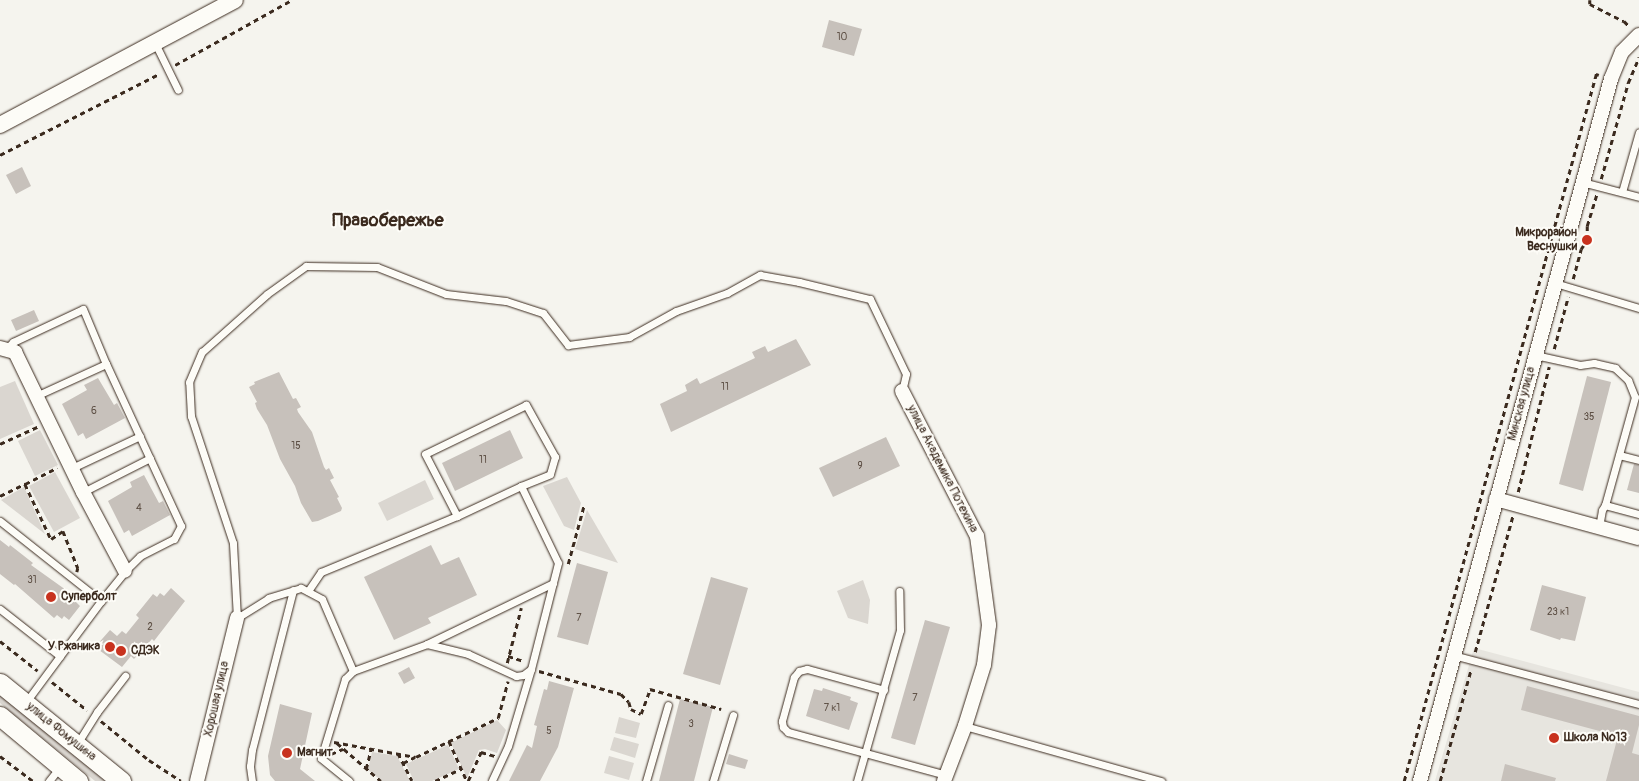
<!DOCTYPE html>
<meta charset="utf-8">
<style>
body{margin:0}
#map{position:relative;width:1639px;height:781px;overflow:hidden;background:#f5f4ee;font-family:Pangolin,sans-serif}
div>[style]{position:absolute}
.built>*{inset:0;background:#e7e5df}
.green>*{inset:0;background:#dad6d0}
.building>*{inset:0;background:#c7c1bb}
.path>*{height:2.5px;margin-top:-1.25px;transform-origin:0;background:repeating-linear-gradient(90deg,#3b2a1e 0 5px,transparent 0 9px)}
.roads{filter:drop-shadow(0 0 1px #3b2a1e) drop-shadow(0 0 1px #3b2a1e)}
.service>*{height:7px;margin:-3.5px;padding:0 3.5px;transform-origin:3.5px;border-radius:3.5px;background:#fdfcf7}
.minor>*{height:14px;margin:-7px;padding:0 7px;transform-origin:7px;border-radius:7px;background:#fdfcf7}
.tertiary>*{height:16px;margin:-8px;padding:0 8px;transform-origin:8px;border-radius:8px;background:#fdfcf7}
.secondary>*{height:19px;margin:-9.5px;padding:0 9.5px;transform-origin:9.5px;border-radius:9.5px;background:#fdfcf7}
.dots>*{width:14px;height:14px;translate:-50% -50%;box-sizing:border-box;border:2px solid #fdfcf7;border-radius:50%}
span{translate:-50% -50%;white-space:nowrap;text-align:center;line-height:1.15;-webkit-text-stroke:4px #fdfcf7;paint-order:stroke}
.number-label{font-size:10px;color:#5e5045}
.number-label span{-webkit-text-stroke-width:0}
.poi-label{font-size:12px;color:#3b2a1e;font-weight:700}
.right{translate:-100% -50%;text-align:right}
.left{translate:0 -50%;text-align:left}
.street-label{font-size:12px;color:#3b2a1e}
.district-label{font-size:18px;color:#3b2a1e;font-weight:700}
</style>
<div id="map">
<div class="built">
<i style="clip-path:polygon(1474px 648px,1639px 692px,1639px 781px,1435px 781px)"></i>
</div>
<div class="green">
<i style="clip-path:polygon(15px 381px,34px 424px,0 439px,0 387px)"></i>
<i style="clip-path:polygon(40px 430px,58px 465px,35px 476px,18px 441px)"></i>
<i style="clip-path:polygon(55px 472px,80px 518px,54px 532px,29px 486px)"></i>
<i style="clip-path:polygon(567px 477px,581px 503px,574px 530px,564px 526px,543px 486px)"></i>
<i style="clip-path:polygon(425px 480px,434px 499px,387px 521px,378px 503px)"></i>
<i style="clip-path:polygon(24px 487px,45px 534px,1px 500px)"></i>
<i style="clip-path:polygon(587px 510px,618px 563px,575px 549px)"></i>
<i style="clip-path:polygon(863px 580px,870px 600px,868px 624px,848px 618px,837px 591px)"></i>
<i style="clip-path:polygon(0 694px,105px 781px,95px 781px,0 703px)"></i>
<i style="clip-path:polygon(619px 717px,640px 723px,636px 738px,615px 733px)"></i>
<i style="clip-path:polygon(497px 720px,506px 730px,497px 753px,485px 749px,479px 750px,467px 778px,451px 743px)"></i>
<i style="clip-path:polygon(614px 737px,639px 744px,635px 758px,610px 750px)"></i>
<i style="clip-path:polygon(448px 745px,459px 769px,432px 781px,414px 781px,406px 764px)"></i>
<i style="clip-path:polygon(372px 752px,397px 756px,410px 781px,382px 781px,368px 770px)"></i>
<i style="clip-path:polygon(609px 756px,634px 763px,629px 780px,604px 773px)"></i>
</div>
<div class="building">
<i style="clip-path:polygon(829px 20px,862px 29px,854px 56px,822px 47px)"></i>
<i style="clip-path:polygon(22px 167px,31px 186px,16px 194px,6px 175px)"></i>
<i style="clip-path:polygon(34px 310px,39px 321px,16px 331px,11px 320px)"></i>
<i style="clip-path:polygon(796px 339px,811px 365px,809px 366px,671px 432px,660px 404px,687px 391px,685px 385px,697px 378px,700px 384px,755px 358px,752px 352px,765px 346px,768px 352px)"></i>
<i style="clip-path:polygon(279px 372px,293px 399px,296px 398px,301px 407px,297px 409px,298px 412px,312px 432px,324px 467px,326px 470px,329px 468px,334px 478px,330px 480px,339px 497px,337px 498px,342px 508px,341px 511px,318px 521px,312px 522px,301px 503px,295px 486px,280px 459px,267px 425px,257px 409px,255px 403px,257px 402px,249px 387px,255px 384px,254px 382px)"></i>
<i style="clip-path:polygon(1587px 376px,1611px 382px,1583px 491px,1559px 484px)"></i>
<i style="clip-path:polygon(98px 378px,114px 405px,117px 403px,125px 418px,86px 439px,83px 433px,78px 436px,62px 404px,87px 390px,84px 385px)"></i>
<i style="clip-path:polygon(510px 430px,523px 458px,455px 491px,442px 463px)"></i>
<i style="clip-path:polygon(886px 437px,900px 466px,833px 497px,819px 468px)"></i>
<i style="clip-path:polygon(1634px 464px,1639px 465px,1639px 493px,1627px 490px)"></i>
<i style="clip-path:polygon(144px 475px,159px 503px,163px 501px,170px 515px,132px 536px,129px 530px,124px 533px,108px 501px,132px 487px,130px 482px)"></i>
<i style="clip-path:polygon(0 540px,9px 547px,10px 545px,33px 563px,31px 565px,73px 595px,71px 597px,80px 606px,69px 620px,64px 616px,62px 619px,57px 615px,54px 618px,15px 584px,14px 585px,0 574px)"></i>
<i style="clip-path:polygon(431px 545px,441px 565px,459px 557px,477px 595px,428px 618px,431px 623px,394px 640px,364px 577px)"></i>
<i style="clip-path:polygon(577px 563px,608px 572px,588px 645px,557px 637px)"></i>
<i style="clip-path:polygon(711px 577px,748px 588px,720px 685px,683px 674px)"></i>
<i style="clip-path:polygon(1542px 585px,1586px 597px,1575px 641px,1561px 638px,1560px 640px,1530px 630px)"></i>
<i style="clip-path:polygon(171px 588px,185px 601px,154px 641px,152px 639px,134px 659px,131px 656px,122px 667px,95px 647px,110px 630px,117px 636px,122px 631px,126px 634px,139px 618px,136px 615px,153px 594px,157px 597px,160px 593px,164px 596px)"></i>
<i style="clip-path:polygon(925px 620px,950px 627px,915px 745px,891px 738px)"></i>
<i style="clip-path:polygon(409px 667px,415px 678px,404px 684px,398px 673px)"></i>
<i style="clip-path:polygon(549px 681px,574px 688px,558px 747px,540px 781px,509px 781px,527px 745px,532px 748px,537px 726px,534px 725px,544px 689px,547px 690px)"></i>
<i style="clip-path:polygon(1527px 686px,1639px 716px,1639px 725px,1632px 753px,1639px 755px,1639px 781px,1606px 781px,1618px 736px,1521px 710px)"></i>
<i style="clip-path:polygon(823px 688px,851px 697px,850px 700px,858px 703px,849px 730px,806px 716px,814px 689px,822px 691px)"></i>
<i style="clip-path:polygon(680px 699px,713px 707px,694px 781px,659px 781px)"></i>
<i style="clip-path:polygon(280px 704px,312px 713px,300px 769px,315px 781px,275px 781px,270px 775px,268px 756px)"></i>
<i style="clip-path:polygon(729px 754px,748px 760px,745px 769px,726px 764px)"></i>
<i style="clip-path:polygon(1505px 764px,1556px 778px,1555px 781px,1501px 781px)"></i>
</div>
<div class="path">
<i style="left:1590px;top:0;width:4px;rotate:90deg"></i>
<i style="left:1590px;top:4px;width:38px;rotate:27deg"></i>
<i style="left:1624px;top:21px;width:8px;rotate:45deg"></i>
<i style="left:175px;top:65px;width:134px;rotate:-29.1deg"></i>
<i style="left:0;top:155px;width:178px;rotate:-27deg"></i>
<i style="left:1601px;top:179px;width:100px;rotate:-74.3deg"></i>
<i style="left:1628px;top:83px;width:28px;rotate:-67deg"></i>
<i style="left:1573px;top:279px;width:31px;rotate:-75deg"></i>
<i style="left:1581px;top:249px;width:11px;rotate:-56deg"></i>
<i style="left:1587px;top:240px;width:14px;rotate:-90deg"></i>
<i style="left:1587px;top:226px;width:34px;rotate:-73deg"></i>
<i style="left:1554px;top:349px;width:54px;rotate:-74.9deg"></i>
<i style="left:0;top:444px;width:41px;rotate:-24.7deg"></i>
<i style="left:25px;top:484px;width:36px;rotate:-27deg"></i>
<i style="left:1518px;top:492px;width:129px;rotate:-76.1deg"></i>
<i style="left:0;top:496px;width:28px;rotate:-26deg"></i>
<i style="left:25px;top:484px;width:61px;rotate:64.7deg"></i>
<i style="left:51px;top:539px;width:14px;rotate:-34deg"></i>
<i style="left:63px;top:531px;width:40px;rotate:68deg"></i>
<i style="left:78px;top:568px;width:4px;rotate:104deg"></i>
<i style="left:568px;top:564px;width:61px;rotate:-74.8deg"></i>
<i style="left:0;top:641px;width:48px;rotate:38.3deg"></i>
<i style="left:1475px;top:652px;width:142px;rotate:-74.5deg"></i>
<i style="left:508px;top:656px;width:16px;rotate:18deg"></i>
<i style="left:507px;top:663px;width:57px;rotate:-75.7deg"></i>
<i style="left:539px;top:671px;width:85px;rotate:15.7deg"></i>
<i style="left:621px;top:694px;width:11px;rotate:45deg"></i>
<i style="left:629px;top:702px;width:7px;rotate:74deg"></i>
<i style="left:631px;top:709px;width:11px;rotate:27deg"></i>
<i style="left:641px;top:714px;width:27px;rotate:-70deg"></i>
<i style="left:650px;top:689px;width:74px;rotate:15.7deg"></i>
<i style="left:52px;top:682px;width:45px;rotate:38.7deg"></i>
<i style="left:101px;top:721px;width:62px;rotate:39.1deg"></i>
<i style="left:149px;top:760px;width:38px;rotate:33deg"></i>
<i style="left:449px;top:741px;width:44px;rotate:65.8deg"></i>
<i style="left:334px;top:742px;width:83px;rotate:10.4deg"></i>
<i style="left:416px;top:757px;width:91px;rotate:-25.4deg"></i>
<i style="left:498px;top:718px;width:38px;rotate:-75deg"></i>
<i style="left:337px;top:743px;width:58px;rotate:40.8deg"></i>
<i style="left:398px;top:753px;width:31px;rotate:63deg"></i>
<i style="left:331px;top:754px;width:13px;rotate:-23deg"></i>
<i style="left:0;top:756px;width:41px;rotate:37.1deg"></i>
<i style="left:403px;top:763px;width:13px;rotate:-27deg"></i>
<i style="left:366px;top:769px;width:21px;rotate:-76deg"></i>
<i style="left:435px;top:781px;width:29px;rotate:-25deg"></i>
<i style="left:468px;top:781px;width:32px;rotate:-66deg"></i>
<i style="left:481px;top:752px;width:15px;rotate:16deg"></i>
<i style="left:1404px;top:781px;width:539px;rotate:-74.83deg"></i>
<i style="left:1545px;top:261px;width:194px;rotate:-74.7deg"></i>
<i style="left:1596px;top:74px;width:3px;rotate:18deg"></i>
<i style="left:1440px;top:781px;width:116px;rotate:-74.5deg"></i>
</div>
<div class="roads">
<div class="service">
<i style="left:155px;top:43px;width:52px;rotate:63.9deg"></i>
<i style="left:1582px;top:182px;width:59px;rotate:14.7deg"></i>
<i style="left:1622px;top:192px;width:62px;rotate:-74.2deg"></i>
<i style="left:1555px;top:283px;width:88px;rotate:16.6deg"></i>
<i style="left:6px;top:349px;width:10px;rotate:-45deg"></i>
<i style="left:13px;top:342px;width:77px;rotate:-25.2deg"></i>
<i style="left:83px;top:309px;width:60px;rotate:67.3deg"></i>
<i style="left:1535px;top:355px;width:46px;rotate:12.5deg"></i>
<i style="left:1580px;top:365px;width:14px;rotate:-8deg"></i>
<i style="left:1594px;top:363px;width:22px;rotate:13deg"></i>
<i style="left:1615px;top:368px;width:18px;rotate:43deg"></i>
<i style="left:1628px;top:380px;width:18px;rotate:68deg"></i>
<i style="left:1635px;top:397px;width:112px;rotate:105.5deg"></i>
<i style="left:1605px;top:505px;width:35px;rotate:15deg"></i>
<i style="left:1619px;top:455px;width:21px;rotate:14deg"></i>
<i style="left:72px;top:468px;width:75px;rotate:-25.2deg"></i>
<i style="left:521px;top:486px;width:31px;rotate:-22deg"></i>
<i style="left:550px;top:474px;width:18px;rotate:-74deg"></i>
<i style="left:555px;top:457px;width:60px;rotate:-119.1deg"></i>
<i style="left:526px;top:405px;width:112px;rotate:154.1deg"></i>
<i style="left:425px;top:454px;width:70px;rotate:62.7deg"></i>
<i style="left:457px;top:516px;width:71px;rotate:-25.1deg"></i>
<i style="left:521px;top:486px;width:85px;rotate:64.3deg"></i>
<i style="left:558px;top:563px;width:109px;rotate:104.3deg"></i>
<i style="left:83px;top:492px;width:75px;rotate:-26.9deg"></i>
<i style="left:0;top:521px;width:129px;rotate:38.4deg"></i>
<i style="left:101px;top:601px;width:38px;rotate:-51deg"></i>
<i style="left:125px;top:571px;width:21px;rotate:-45deg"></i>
<i style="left:140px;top:556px;width:38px;rotate:-27deg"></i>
<i style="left:174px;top:539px;width:15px;rotate:-62deg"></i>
<i style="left:181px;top:526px;width:179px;rotate:-114.8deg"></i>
<i style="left:106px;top:364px;width:75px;rotate:155.5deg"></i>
<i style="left:1599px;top:527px;width:17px;rotate:-80deg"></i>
<i style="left:1602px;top:510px;width:6px;rotate:-59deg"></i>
<i style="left:308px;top:591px;width:23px;rotate:-56deg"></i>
<i style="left:321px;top:572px;width:147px;rotate:-22.4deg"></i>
<i style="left:0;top:609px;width:76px;rotate:38.1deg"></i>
<i style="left:60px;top:656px;width:69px;rotate:-53.3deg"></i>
<i style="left:427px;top:644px;width:140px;rotate:-25.8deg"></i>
<i style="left:1453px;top:655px;width:192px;rotate:14.8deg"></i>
<i style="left:353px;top:671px;width:78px;rotate:-113.3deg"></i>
<i style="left:322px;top:599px;width:24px;rotate:-152deg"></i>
<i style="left:301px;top:588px;width:34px;rotate:163deg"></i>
<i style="left:269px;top:598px;width:38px;rotate:148deg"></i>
<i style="left:237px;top:618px;width:75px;rotate:-93.1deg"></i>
<i style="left:233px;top:543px;width:134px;rotate:-108.3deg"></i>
<i style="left:191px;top:416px;width:34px;rotate:-93deg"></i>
<i style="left:189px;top:382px;width:33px;rotate:-67deg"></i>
<i style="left:202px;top:352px;width:87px;rotate:-41.7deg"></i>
<i style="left:267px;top:294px;width:48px;rotate:-35.7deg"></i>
<i style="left:306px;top:266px;width:71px;rotate:0.8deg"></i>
<i style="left:377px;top:267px;width:74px;rotate:21.4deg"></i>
<i style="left:446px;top:294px;width:60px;rotate:6.7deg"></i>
<i style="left:506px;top:301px;width:39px;rotate:18deg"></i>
<i style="left:543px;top:313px;width:41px;rotate:52deg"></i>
<i style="left:568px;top:345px;width:62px;rotate:-7.5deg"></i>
<i style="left:629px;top:337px;width:54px;rotate:-29deg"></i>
<i style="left:676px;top:311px;width:54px;rotate:-19.4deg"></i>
<i style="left:727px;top:293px;width:38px;rotate:-29deg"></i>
<i style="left:760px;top:275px;width:40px;rotate:10deg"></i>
<i style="left:799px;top:282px;width:73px;rotate:13.5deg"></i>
<i style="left:870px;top:299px;width:83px;rotate:64.4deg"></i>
<i style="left:906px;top:374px;width:17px;rotate:103deg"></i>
<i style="left:884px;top:690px;width:80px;rotate:-164.7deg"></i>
<i style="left:807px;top:669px;width:8px;rotate:166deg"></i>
<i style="left:799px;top:671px;width:8px;rotate:130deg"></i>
<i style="left:794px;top:677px;width:46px;rotate:105.3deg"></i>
<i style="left:782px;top:721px;width:6px;rotate:81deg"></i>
<i style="left:783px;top:727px;width:7px;rotate:45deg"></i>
<i style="left:788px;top:732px;width:164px;rotate:15.2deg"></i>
<i style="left:26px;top:702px;width:57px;rotate:-53.5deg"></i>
<i style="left:965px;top:726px;width:204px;rotate:15.7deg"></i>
<i style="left:77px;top:744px;width:38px;rotate:-58deg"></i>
<i style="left:97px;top:712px;width:46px;rotate:-52.1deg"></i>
<i style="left:49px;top:781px;width:18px;rotate:-52deg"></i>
<i style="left:252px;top:781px;width:15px;rotate:-98deg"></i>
<i style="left:250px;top:766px;width:16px;rotate:-83deg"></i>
<i style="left:252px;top:750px;width:165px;rotate:-75.6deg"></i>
<i style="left:349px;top:781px;width:36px;rotate:-141deg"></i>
<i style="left:321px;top:758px;width:83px;rotate:-73.1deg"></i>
<i style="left:345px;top:679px;width:11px;rotate:-45deg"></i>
<i style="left:353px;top:671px;width:79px;rotate:-20deg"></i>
<i style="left:427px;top:644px;width:42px;rotate:13.7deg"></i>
<i style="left:468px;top:654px;width:53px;rotate:24.6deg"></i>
<i style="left:516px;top:676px;width:7px;rotate:-8deg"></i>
<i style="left:523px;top:675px;width:10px;rotate:-37deg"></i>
<i style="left:531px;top:669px;width:80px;rotate:106.6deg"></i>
<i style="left:508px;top:746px;width:38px;rotate:115deg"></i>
<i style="left:646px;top:781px;width:79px;rotate:-73.9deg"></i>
<i style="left:713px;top:781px;width:69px;rotate:-73.1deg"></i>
<i style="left:857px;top:781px;width:157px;rotate:-74.1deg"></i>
<i style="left:900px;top:630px;width:39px;rotate:-91deg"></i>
</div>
<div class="minor">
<i style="left:0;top:348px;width:16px;rotate:15deg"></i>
<i style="left:15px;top:352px;width:156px;rotate:64.1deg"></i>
<i style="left:83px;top:492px;width:89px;rotate:62deg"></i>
<i style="left:902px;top:391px;width:163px;rotate:62.7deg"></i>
<i style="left:977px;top:536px;width:90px;rotate:82.3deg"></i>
<i style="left:989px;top:625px;width:40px;rotate:97.1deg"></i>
<i style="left:984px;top:665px;width:64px;rotate:107.3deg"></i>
<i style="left:965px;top:726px;width:59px;rotate:110.9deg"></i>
<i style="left:1496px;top:499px;width:148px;rotate:15.3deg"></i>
<i style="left:197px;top:781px;width:168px;rotate:-76.2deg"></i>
<i style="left:1420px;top:781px;width:728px;rotate:-74.78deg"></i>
<i style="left:1611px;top:79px;width:29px;rotate:-68deg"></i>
<i style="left:1622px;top:52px;width:24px;rotate:-45deg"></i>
</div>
<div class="tertiary">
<i style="left:0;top:125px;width:266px;rotate:-28deg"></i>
</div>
<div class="secondary">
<i style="left:0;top:683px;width:156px;rotate:39deg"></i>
<i style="left:0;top:716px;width:102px;rotate:39.8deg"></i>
</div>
</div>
<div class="dots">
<i style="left:1587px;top:240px;background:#c8321e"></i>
<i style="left:51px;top:597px;background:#c8321e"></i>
<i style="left:110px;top:647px;background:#c8321e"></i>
<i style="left:121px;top:651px;background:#c8321e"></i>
<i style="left:1554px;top:738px;background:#c8321e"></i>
<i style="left:287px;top:753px;background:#c8321e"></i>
</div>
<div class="number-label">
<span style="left:842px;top:38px">10</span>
<span style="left:725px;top:388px">11</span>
<span style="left:94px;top:412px">6</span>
<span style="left:1589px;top:418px">35</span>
<span style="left:296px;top:447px">15</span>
<span style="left:483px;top:461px">11</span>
<span style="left:860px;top:467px">9</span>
<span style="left:139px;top:509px">4</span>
<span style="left:32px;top:581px">31</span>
<span style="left:1558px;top:613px">23 к1</span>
<span style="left:579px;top:619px">7</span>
<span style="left:150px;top:628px">2</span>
<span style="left:915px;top:699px">7</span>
<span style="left:832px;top:709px">7 к1</span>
<span style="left:691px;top:725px">3</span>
<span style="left:549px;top:732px">5</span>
</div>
<div class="poi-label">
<span class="right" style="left:1577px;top:240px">Микрорайон<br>Веснушки</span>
<span class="left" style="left:61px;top:597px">Суперболт</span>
<span class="right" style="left:100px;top:647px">У Ржаника</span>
<span class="left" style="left:131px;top:651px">СДЭК</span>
<span class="left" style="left:1564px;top:738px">Школа №13</span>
<span class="left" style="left:297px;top:753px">Магнит</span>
</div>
<div class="street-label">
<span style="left:1522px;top:404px;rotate:-75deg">Минская улица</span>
<span style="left:942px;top:469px;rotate:63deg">улица Академика Потехина</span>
<span style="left:217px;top:699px;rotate:-77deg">Хорошая улица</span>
<span style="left:61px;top:732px;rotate:39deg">улица Фомушина</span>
</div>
<div class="district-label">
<span style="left:388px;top:221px">Правобережье</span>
</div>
</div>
